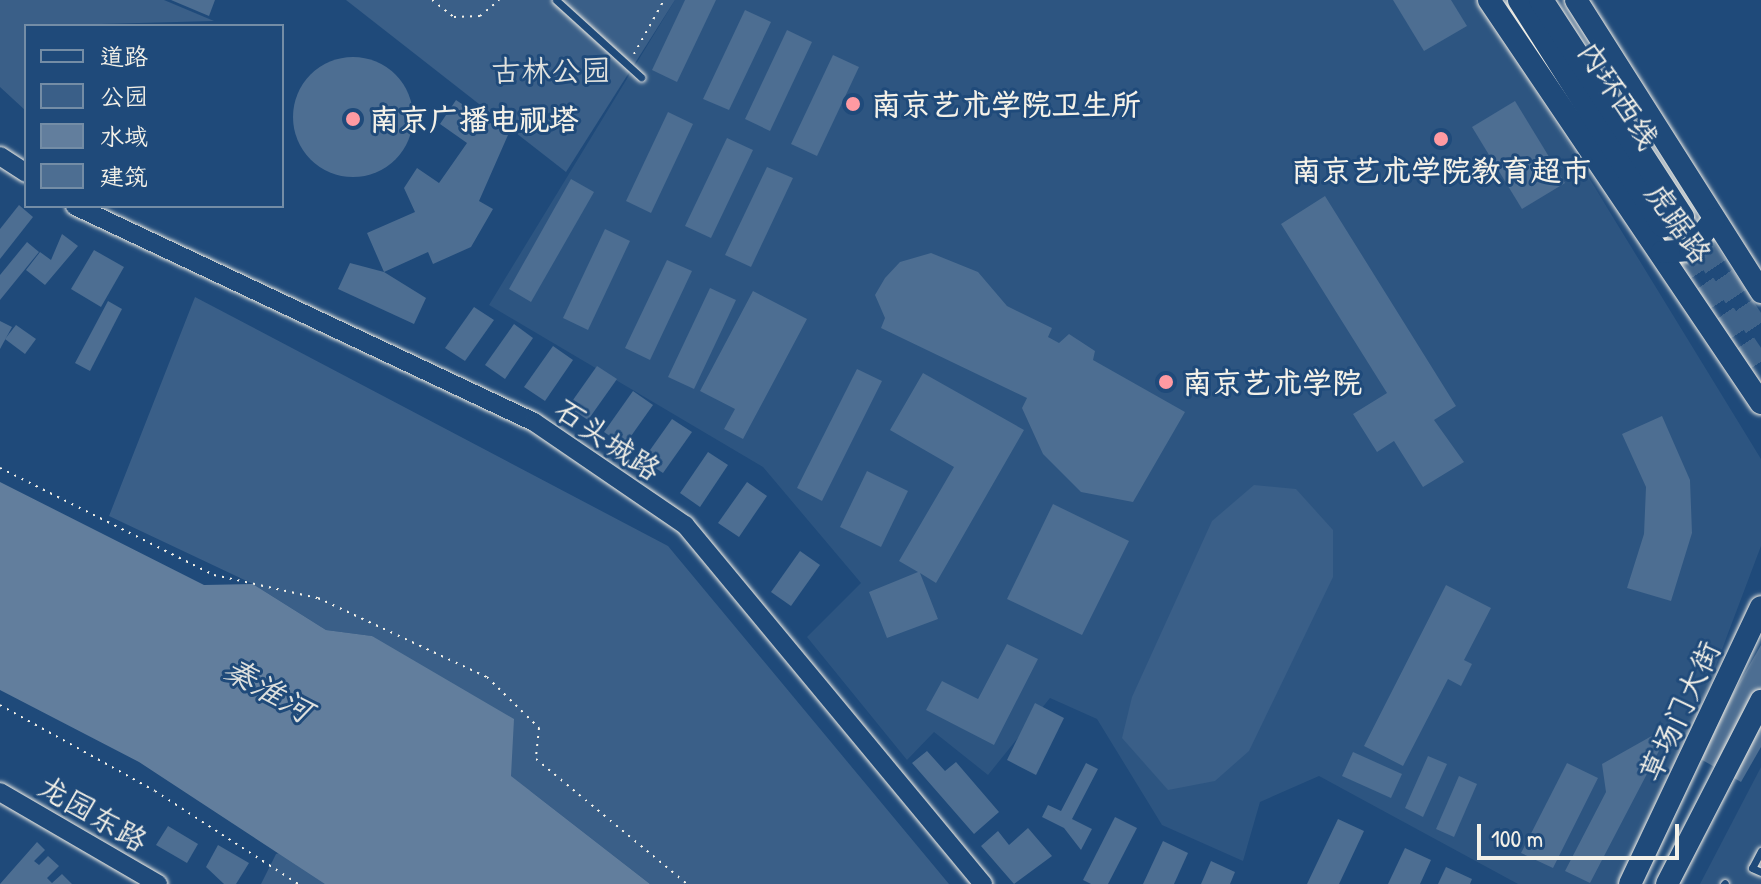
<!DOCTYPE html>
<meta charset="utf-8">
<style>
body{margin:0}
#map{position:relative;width:1761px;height:884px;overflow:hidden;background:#1f4a7a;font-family:"Patrick Hand","LXGW WenKai TC",sans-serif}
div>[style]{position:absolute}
.built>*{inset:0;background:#2d5581}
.green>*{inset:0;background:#3a5f88}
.water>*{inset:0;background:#627e9d}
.building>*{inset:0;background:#4d6e92}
.round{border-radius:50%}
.trunk-tunnel>*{height:24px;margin-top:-12px;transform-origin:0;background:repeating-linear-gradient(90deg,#3f638a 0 24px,transparent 0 36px)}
.path>*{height:2px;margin-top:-1px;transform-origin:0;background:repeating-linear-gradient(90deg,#f4f1e8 0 2px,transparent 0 8px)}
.roads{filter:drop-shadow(0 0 2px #f4f1e8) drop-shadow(0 0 2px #f4f1e8)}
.service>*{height:7px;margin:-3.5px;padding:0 3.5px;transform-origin:3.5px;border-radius:3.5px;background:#1f4a7a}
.tertiary>*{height:18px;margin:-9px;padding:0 9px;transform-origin:9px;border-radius:9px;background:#1f4a7a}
.primary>*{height:22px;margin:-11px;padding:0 11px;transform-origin:11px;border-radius:11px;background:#1f4a7a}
.trunk>*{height:24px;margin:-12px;padding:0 12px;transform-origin:12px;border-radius:12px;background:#1f4a7a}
.dots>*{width:22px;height:22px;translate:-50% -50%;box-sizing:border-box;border:4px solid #1f4a7a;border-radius:50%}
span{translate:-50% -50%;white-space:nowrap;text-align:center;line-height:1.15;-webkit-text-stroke:6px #1f4a7a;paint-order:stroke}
.park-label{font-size:30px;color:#e1e2de}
.street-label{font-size:30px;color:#f4f1e8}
.poi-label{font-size:30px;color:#f4f1e8;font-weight:700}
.left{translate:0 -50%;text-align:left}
.water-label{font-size:32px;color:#dee0dd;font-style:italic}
.legend{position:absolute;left:24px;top:24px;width:260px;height:184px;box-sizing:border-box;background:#1f4a7a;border:2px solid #748da6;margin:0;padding:10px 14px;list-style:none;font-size:24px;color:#f4f1e8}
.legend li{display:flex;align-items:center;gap:16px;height:40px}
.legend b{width:40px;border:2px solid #748da6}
.scale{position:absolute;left:1477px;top:824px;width:202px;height:36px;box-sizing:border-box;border:4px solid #f4f1e8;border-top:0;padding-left:10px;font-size:24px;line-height:28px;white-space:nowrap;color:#f4f1e8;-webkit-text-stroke:6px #1f4a7a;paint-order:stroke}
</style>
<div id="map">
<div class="built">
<i style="clip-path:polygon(675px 0,1480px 0,1761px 459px,1761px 546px,1647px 848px,1622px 884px,1518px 884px,1319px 776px,1260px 802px,1243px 861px,1162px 825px,1097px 719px,1050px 698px,988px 775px,934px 732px,907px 760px,807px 637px,861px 583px,763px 467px,489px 305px)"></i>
<i style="clip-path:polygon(1761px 767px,1761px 884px,1700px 884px)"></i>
</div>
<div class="green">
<i style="clip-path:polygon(0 0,164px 0,214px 21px,26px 26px,26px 111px,0 87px)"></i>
<i style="clip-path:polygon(346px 0,675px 0,566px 172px)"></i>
<i style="clip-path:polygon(195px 297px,668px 546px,949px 884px,650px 884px,529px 790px,636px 884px,261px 884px,276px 854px,511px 776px,372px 636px,326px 630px,253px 584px,109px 516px)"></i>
<i style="clip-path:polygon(1254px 485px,1296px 489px,1333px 530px,1333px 577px,1249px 751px,1215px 781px,1168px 790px,1122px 738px,1132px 697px,1212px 521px)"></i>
</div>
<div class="water">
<i style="clip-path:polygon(0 482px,204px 585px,253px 584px,326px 630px,372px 636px,514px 719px,511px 776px,650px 884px,325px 884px,139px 762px,0 690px)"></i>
</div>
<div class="building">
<i style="clip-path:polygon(171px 0,215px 0,209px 16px)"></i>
<i style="clip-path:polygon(685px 0,716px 0,677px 82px,652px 70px)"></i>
<i style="clip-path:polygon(1393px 0,1451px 0,1467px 26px,1424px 51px)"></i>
<i style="clip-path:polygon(745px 10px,771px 22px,729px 110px,703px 99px)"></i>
<i style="clip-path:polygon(787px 30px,812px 42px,770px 131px,745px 119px)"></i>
<i style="clip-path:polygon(833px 55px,859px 67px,817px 156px,791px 144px)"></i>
<i class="round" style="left:293px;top:57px;width:120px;height:120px"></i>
<i style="clip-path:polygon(456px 100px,508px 135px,479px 201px,493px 209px,471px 247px,433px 264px,428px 252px,384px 272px,367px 233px,415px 212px,404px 188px,417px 168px,439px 183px,467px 143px,440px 124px)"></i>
<i style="clip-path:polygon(1515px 101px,1565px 183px,1522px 209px,1472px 127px)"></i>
<i style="clip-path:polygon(668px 112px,693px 124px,651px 213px,626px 201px)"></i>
<i style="clip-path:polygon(727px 138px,753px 150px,711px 238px,685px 226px)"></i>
<i style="clip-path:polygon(767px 167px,793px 178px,751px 267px,725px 255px)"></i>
<i style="clip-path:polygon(571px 179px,594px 192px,531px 302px,509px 289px)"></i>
<i style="clip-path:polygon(1325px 196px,1456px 406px,1434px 420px,1464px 462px,1423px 487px,1394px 441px,1377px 452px,1353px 414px,1387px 393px,1281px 224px)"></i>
<i style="clip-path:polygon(19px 205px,33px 217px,0 259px,0 229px)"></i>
<i style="clip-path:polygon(605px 229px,630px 241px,588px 330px,563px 318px)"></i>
<i style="clip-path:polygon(62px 234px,78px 246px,45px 285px,26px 270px,40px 252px,51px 260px)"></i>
<i style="clip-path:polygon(27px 242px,39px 252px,0 300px,0 275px)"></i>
<i style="clip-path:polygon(94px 250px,124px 267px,101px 307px,71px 289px)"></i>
<i style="clip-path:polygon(931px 253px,978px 272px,1007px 306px,1052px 328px,1048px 337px,1059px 343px,1069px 334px,1095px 351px,1093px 360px,1185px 412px,1133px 502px,1081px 492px,1043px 454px,1022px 408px,1027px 398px,881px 328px,885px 318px,875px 295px,885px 278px,900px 262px)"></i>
<i style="clip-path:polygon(667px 260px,692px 271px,650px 360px,625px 348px)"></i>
<i style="clip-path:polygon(350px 263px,384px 272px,426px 298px,414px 324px,338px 289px)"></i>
<i style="clip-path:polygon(710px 288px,736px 300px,694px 389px,668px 377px)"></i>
<i style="clip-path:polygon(753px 291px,807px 319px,743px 439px,724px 429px,735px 409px,700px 391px)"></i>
<i style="clip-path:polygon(108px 301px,122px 309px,90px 371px,75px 363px)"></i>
<i style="clip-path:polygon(474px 307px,494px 320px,465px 361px,445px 348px)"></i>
<i style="clip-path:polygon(0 321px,12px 327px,0 349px)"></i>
<i style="clip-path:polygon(514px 324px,533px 338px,505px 379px,485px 365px)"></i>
<i style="clip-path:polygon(16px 325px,36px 339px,25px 354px,5px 339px)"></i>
<i style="clip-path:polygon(553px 346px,573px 360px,545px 401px,524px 387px)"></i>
<i style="clip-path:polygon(597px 366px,617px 379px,588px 420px,568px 407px)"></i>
<i style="clip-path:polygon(857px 369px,882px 381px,822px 501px,797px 488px)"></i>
<i style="clip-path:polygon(923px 373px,1024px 430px,936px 583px,920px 573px,938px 619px,887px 638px,869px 592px,918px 572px,899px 561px,954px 467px,890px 430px)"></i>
<i style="clip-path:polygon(633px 391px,653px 405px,624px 446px,604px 432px)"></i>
<i style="clip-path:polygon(1662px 416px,1690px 480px,1692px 533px,1671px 601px,1627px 588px,1644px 534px,1646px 487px,1622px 434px)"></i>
<i style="clip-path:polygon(672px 419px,692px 432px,663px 473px,643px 460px)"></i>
<i style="clip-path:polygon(708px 452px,728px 465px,700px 507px,680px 493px)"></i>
<i style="clip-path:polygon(867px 471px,908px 491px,881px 547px,840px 527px)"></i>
<i style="clip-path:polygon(747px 482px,767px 496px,739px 537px,718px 523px)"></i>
<i style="clip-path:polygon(1053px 504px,1129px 541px,1082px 635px,1007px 599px)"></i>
<i style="clip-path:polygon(800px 551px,820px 565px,791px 606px,771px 592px)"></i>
<i style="clip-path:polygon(1446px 585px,1491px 608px,1464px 660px,1472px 664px,1461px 686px,1448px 679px,1403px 766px,1364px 746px)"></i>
<i style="clip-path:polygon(1007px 644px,1038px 659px,994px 745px,926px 710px,942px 681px,978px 699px)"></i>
<i style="clip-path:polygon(1761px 645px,1761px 747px,1741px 782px,1697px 757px)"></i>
<i style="clip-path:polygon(1035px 703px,1064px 718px,1036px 775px,1007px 760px)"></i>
<i style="clip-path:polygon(1673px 724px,1590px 883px,1565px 871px,1606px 792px,1602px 764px)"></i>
<i style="clip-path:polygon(927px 751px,945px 771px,956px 762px,999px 812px,974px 834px,912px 763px)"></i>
<i style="clip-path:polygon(1353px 752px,1402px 774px,1391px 798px,1342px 776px)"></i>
<i style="clip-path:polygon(1428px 756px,1447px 764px,1423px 817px,1405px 808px)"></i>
<i style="clip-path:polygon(1086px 763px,1098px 769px,1072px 819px,1092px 829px,1081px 850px,1064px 828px,1042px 817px,1048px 805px,1061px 811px)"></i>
<i style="clip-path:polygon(1567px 763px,1598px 778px,1553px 868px,1521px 853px)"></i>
<i style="clip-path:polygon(1459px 776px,1477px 784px,1454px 837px,1436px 829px)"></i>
<i style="clip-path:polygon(1115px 817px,1137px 828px,1108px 884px,1091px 884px,1083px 880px)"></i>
<i style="clip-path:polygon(1338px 819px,1364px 831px,1339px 884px,1307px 884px)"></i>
<i style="clip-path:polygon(168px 826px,198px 844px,187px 863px,156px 845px)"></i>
<i style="clip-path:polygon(1028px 828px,1052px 856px,1014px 884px,981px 846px,998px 831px,1009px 845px)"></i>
<i style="clip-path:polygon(1163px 841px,1188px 853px,1174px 884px,1143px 884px)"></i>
<i style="clip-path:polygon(37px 842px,45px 850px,34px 861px,39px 865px,48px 856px,59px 866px,47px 878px,52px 883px,62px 874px,72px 884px,0 884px)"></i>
<i style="clip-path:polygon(218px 845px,249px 863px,236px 884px,224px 884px,206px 867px)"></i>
<i style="clip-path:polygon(1405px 848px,1431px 860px,1420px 884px,1388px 884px)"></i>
<i style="clip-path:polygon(1211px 861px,1235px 872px,1230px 884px,1201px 884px)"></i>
<i style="clip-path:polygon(1446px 867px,1472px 879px,1470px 884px,1438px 884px)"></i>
</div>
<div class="trunk-tunnel">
<i style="left:1682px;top:217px;width:141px;rotate:56deg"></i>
<i style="left:1663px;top:225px;width:174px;rotate:55.8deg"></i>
</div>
<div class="path">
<i style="left:432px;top:0;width:28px;rotate:38deg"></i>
<i style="left:454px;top:17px;width:26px;rotate:-2deg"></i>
<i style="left:480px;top:16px;width:25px;rotate:-40deg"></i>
<i style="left:634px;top:54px;width:62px;rotate:-60.9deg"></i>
<i style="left:0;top:468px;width:239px;rotate:26.6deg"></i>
<i style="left:214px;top:575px;width:107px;rotate:12.5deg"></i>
<i style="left:318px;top:598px;width:187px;rotate:25.1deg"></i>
<i style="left:487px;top:677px;width:73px;rotate:44.4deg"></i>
<i style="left:539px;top:728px;width:31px;rotate:96deg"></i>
<i style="left:536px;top:759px;width:196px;rotate:39.6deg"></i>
<i style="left:0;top:705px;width:177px;rotate:29deg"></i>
<i style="left:155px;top:791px;width:171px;rotate:33deg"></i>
</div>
<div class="roads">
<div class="service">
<i style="left:556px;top:0;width:115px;rotate:42.2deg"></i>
<i style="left:1761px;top:851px;width:19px;rotate:118deg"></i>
<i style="left:1752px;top:868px;width:10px;rotate:24deg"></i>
<i style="left:1724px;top:884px;width:1px;rotate:-45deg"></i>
</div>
<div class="tertiary">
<i style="left:0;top:156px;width:31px;rotate:33deg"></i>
<i style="left:75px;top:206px;width:507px;rotate:25.2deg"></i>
<i style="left:534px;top:422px;width:183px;rotate:34.3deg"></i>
<i style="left:685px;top:525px;width:467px;rotate:50.3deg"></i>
<i style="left:0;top:792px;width:183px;rotate:30.2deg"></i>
</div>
<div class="primary">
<i style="left:1489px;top:0;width:486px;rotate:56deg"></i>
<i style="left:1576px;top:0;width:346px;rotate:57.6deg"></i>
<i style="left:1662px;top:252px;width:28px;rotate:-4deg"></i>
<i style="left:1690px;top:250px;width:39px;rotate:-52deg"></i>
<i style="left:1630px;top:884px;width:306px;rotate:-64.7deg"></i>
<i style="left:1667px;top:884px;width:206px;rotate:-62.8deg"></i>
</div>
<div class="trunk">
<i style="left:1520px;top:0;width:267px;rotate:57.6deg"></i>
<i style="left:1541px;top:0;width:259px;rotate:57deg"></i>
</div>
</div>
<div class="dots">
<i style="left:853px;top:104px;background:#ff9aa2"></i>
<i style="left:353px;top:119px;background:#ff9aa2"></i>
<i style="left:1441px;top:139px;background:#ff9aa2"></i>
<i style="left:1166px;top:382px;background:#ff9aa2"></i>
</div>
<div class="park-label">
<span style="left:551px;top:70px">古林公园</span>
</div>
<div class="street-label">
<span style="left:1619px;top:95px;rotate:57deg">内环西线</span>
<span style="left:1679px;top:223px;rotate:55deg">虎踞路</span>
<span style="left:608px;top:439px;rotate:34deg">石头城路</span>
<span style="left:1679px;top:711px;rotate:-65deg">草场门大街</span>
<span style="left:93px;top:813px;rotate:30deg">龙园东路</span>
</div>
<div class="poi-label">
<span class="left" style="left:871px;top:104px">南京艺术学院卫生所</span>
<span class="left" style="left:369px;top:119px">南京广播电视塔</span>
<span style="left:1441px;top:170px">南京艺术学院教育超市</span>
<span class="left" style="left:1182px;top:382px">南京艺术学院</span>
</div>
<div class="water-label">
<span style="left:268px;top:690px;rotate:30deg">秦淮河</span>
</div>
<ul class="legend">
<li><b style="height:10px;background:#1f4a7a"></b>道路</li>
<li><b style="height:22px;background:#3a5f88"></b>公园</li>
<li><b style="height:22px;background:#627e9d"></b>水域</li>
<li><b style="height:22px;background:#4d6e92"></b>建筑</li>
</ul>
<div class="scale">100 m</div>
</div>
